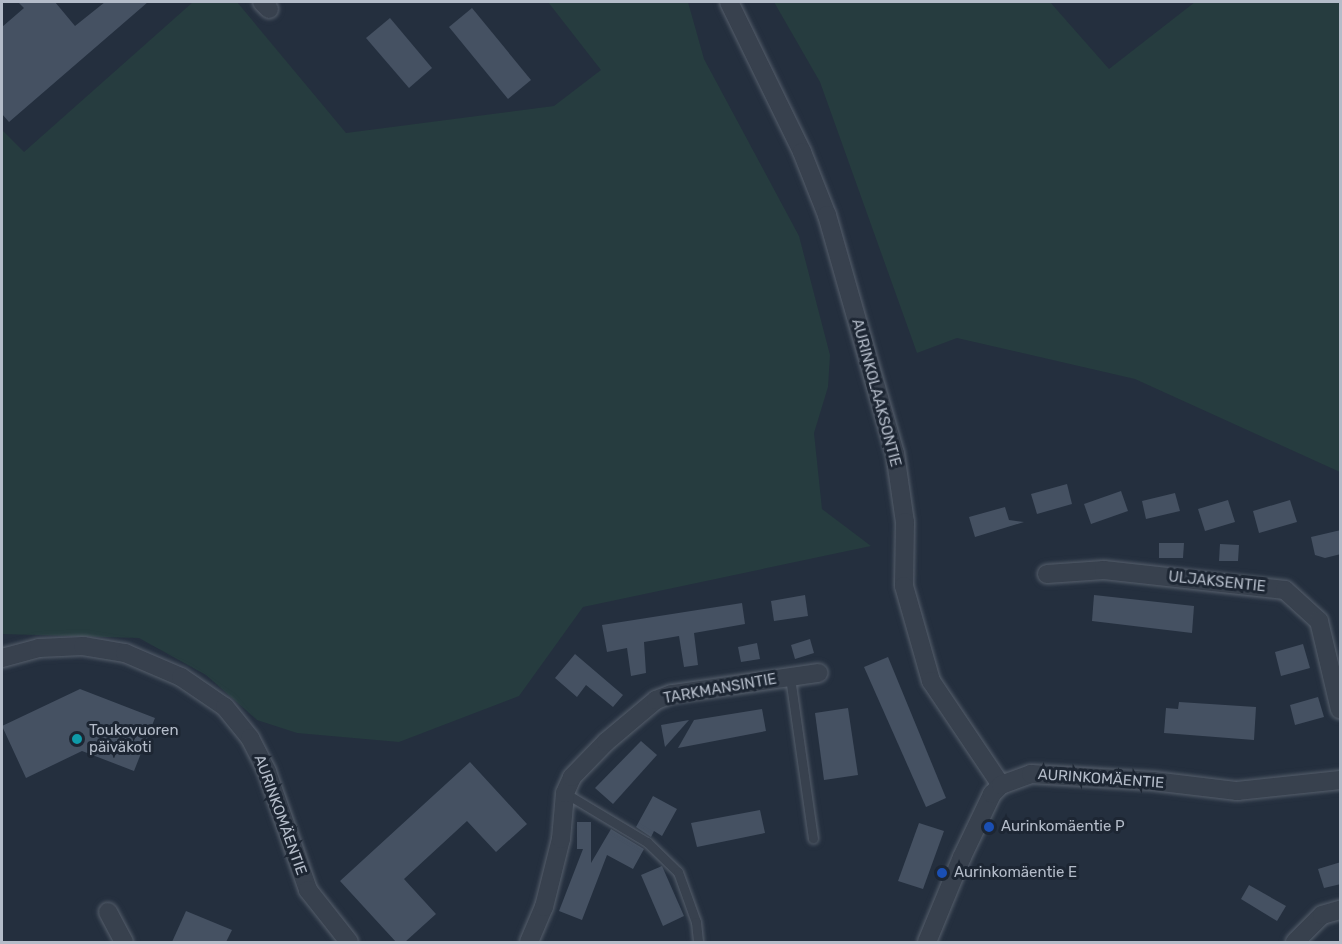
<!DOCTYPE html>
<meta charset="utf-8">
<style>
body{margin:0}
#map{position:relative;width:1342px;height:944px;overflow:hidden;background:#242f3e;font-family:Rubik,sans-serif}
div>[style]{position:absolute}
.green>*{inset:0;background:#263c3f}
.building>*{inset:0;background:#455162}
.roads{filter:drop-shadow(0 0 2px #565f6c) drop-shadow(0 0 2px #565f6c)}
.lane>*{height:9px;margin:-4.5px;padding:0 4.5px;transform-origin:4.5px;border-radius:4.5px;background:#38414e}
.street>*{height:18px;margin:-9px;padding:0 9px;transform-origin:9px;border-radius:9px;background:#38414e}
.dots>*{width:16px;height:16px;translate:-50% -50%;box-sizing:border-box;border:3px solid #1d2633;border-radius:50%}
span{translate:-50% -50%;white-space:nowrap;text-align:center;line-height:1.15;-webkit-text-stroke:6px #1d2633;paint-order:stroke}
.street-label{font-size:15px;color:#b4bcc9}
.poi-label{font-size:15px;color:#b4bcc9}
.left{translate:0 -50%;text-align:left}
.frame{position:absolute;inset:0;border:3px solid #b4bcc9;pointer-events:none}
</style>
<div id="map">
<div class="green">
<i style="clip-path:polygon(193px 2px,237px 2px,346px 133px,554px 106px,601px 70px,548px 2px,688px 2px,704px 59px,799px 236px,830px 355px,828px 387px,814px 433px,822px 509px,871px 546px,583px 607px,519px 696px,399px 742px,297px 733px,257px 720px,206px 675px,139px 638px,2px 634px,2px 130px,24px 152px)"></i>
<i style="clip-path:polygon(774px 2px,1050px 2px,1109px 69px,1195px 2px,1340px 2px,1340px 472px,1135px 379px,957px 338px,917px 353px,820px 82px)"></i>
</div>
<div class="building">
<i style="clip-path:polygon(18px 2px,55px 2px,75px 26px,105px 2px,148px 2px,9px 122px,2px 114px,2px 27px,24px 8px)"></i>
<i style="clip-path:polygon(472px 8px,531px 80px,508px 99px,449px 27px)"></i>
<i style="clip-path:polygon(390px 18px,432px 68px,409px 88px,366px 38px)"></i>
<i style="clip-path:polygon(1067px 484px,1072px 504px,1037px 514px,1031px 494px)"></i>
<i style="clip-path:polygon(1121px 491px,1128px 511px,1091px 524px,1084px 504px)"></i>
<i style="clip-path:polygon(1175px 493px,1180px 511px,1146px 519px,1142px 501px)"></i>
<i style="clip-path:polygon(1228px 500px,1235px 522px,1205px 531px,1198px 509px)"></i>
<i style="clip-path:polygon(1290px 500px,1297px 522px,1259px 533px,1253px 511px)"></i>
<i style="clip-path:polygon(1005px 507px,1009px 520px,1024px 522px,975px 537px,969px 517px)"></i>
<i style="clip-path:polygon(1341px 530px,1341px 554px,1325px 558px,1315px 555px,1311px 537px)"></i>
<i style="clip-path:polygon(1159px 543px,1184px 543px,1183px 558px,1159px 558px)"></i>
<i style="clip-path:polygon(1220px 544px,1239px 545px,1238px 561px,1219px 561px)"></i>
<i style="clip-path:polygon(805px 595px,808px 616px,774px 621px,771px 601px)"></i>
<i style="clip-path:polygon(1094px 595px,1194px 606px,1192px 633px,1092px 621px)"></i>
<i style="clip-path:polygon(742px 603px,745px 624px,694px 633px,698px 665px,684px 667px,679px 636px,644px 642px,646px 673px,631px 676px,627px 648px,607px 652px,602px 625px)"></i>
<i style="clip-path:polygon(810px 639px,814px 653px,795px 659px,791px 645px)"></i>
<i style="clip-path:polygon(757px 643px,760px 659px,741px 662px,738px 647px)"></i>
<i style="clip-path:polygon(1303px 644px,1310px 668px,1281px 676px,1275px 652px)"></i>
<i style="clip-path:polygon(575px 654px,623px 695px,613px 707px,586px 685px,577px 697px,555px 678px)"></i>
<i style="clip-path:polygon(888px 657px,946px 798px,926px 807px,864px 667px)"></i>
<i style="clip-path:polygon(80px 689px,155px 718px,134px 771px,82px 751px,26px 778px,2px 726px)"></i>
<i style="clip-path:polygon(1318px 697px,1324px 717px,1295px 725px,1290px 705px)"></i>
<i style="clip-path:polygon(1179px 702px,1256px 707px,1254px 740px,1164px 733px,1166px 708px,1178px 709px)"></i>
<i style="clip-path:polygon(848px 708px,858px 775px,824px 780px,815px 713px)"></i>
<i style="clip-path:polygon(762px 709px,766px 731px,678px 748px,694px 720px)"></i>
<i style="clip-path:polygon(689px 720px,665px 747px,661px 725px)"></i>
<i style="clip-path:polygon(641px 741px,657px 755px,613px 804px,595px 788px)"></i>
<i style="clip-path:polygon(470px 762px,527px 824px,496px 852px,467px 821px,404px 879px,436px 914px,405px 942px,396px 942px,340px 881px)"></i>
<i style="clip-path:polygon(653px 796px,677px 809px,662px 836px,654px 831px,651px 837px,636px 827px)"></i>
<i style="clip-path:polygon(760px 810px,765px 833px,697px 847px,691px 823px)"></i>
<i style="clip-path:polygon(577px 822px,591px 822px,591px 863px,611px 829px,644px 849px,633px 869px,607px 855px,582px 920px,559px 911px,583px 849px,577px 849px)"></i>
<i style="clip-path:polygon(919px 823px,944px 831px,923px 889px,898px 881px)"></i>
<i style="clip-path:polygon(1341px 862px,1341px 884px,1324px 888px,1318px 869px)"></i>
<i style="clip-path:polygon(662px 866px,684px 916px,663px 926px,641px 875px)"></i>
<i style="clip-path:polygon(1249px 885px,1286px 906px,1277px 921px,1241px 899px)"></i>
<i style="clip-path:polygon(186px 911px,232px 930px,226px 942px,172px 942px)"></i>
</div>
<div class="roads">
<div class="lane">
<i style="left:790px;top:677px;width:163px;rotate:81.9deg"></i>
<i style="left:565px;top:793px;width:96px;rotate:30.9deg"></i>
<i style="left:647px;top:842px;width:43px;rotate:44.1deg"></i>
<i style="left:678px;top:872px;width:53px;rotate:70.2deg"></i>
<i style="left:696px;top:922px;width:20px;rotate:84deg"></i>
</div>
<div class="street">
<i style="left:262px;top:2px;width:10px;rotate:45deg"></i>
<i style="left:729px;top:2px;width:167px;rotate:64deg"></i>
<i style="left:802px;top:152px;width:68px;rotate:68.4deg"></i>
<i style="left:827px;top:215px;width:248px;rotate:74.1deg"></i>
<i style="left:895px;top:453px;width:70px;rotate:81.8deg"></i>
<i style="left:905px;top:522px;width:64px;rotate:90.9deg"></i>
<i style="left:904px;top:586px;width:99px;rotate:74.1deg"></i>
<i style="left:931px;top:681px;width:125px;rotate:56.1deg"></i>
<i style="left:1047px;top:574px;width:57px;rotate:-4deg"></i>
<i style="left:1104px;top:570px;width:182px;rotate:6.3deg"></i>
<i style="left:1285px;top:590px;width:46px;rotate:42.4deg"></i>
<i style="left:1319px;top:621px;width:91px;rotate:76.7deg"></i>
<i style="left:2px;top:658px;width:38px;rotate:-15deg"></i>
<i style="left:39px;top:648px;width:44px;rotate:-2.6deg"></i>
<i style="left:83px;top:646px;width:43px;rotate:9.5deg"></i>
<i style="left:125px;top:653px;width:61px;rotate:23.2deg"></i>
<i style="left:181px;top:677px;width:53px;rotate:34.3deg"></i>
<i style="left:225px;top:707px;width:40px;rotate:51deg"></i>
<i style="left:250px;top:738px;width:38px;rotate:63deg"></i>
<i style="left:267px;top:772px;width:125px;rotate:70.8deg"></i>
<i style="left:308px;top:890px;width:66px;rotate:51.7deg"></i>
<i style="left:108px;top:912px;width:34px;rotate:62deg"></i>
<i style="left:529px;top:942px;width:38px;rotate:-67deg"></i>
<i style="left:544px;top:907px;width:70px;rotate:-76deg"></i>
<i style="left:561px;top:839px;width:46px;rotate:-85deg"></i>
<i style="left:565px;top:793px;width:17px;rotate:-66deg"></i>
<i style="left:572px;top:777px;width:49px;rotate:-45.8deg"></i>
<i style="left:606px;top:742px;width:65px;rotate:-40deg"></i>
<i style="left:656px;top:700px;width:17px;rotate:-21deg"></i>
<i style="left:672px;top:694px;width:148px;rotate:-8.2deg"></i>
<i style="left:927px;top:942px;width:92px;rotate:-67.6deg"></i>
<i style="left:962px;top:857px;width:70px;rotate:-64.5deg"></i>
<i style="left:992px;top:794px;width:13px;rotate:-45deg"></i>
<i style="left:1001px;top:785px;width:32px;rotate:-20deg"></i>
<i style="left:1031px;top:774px;width:122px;rotate:3.3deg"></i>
<i style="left:1153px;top:781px;width:85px;rotate:6.8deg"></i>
<i style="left:1237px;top:791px;width:104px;rotate:-6.1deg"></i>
<i style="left:1295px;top:942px;width:38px;rotate:-45deg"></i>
<i style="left:1322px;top:915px;width:19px;rotate:-16deg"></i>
</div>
</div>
<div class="dots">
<i style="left:77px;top:739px;background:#0f9aa8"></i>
<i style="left:989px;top:827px;background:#1a4fb4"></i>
<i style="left:942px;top:873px;background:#1a4fb4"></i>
</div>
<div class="street-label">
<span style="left:876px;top:393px;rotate:75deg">AURINKOLAAKSONTIE</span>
<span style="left:1217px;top:582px;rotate:6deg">ULJAKSENTIE</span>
<span style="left:720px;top:689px;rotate:-10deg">TARKMANSINTIE</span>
<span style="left:1101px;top:779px;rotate:4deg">AURINKOMÄENTIE</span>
<span style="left:280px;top:815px;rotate:70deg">AURINKOMÄENTIE</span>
</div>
<div class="poi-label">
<span class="left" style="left:89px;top:739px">Toukovuoren<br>päiväkoti</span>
<span class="left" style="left:1001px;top:827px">Aurinkomäentie P</span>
<span class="left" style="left:954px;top:873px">Aurinkomäentie E</span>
</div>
<div class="frame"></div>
</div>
